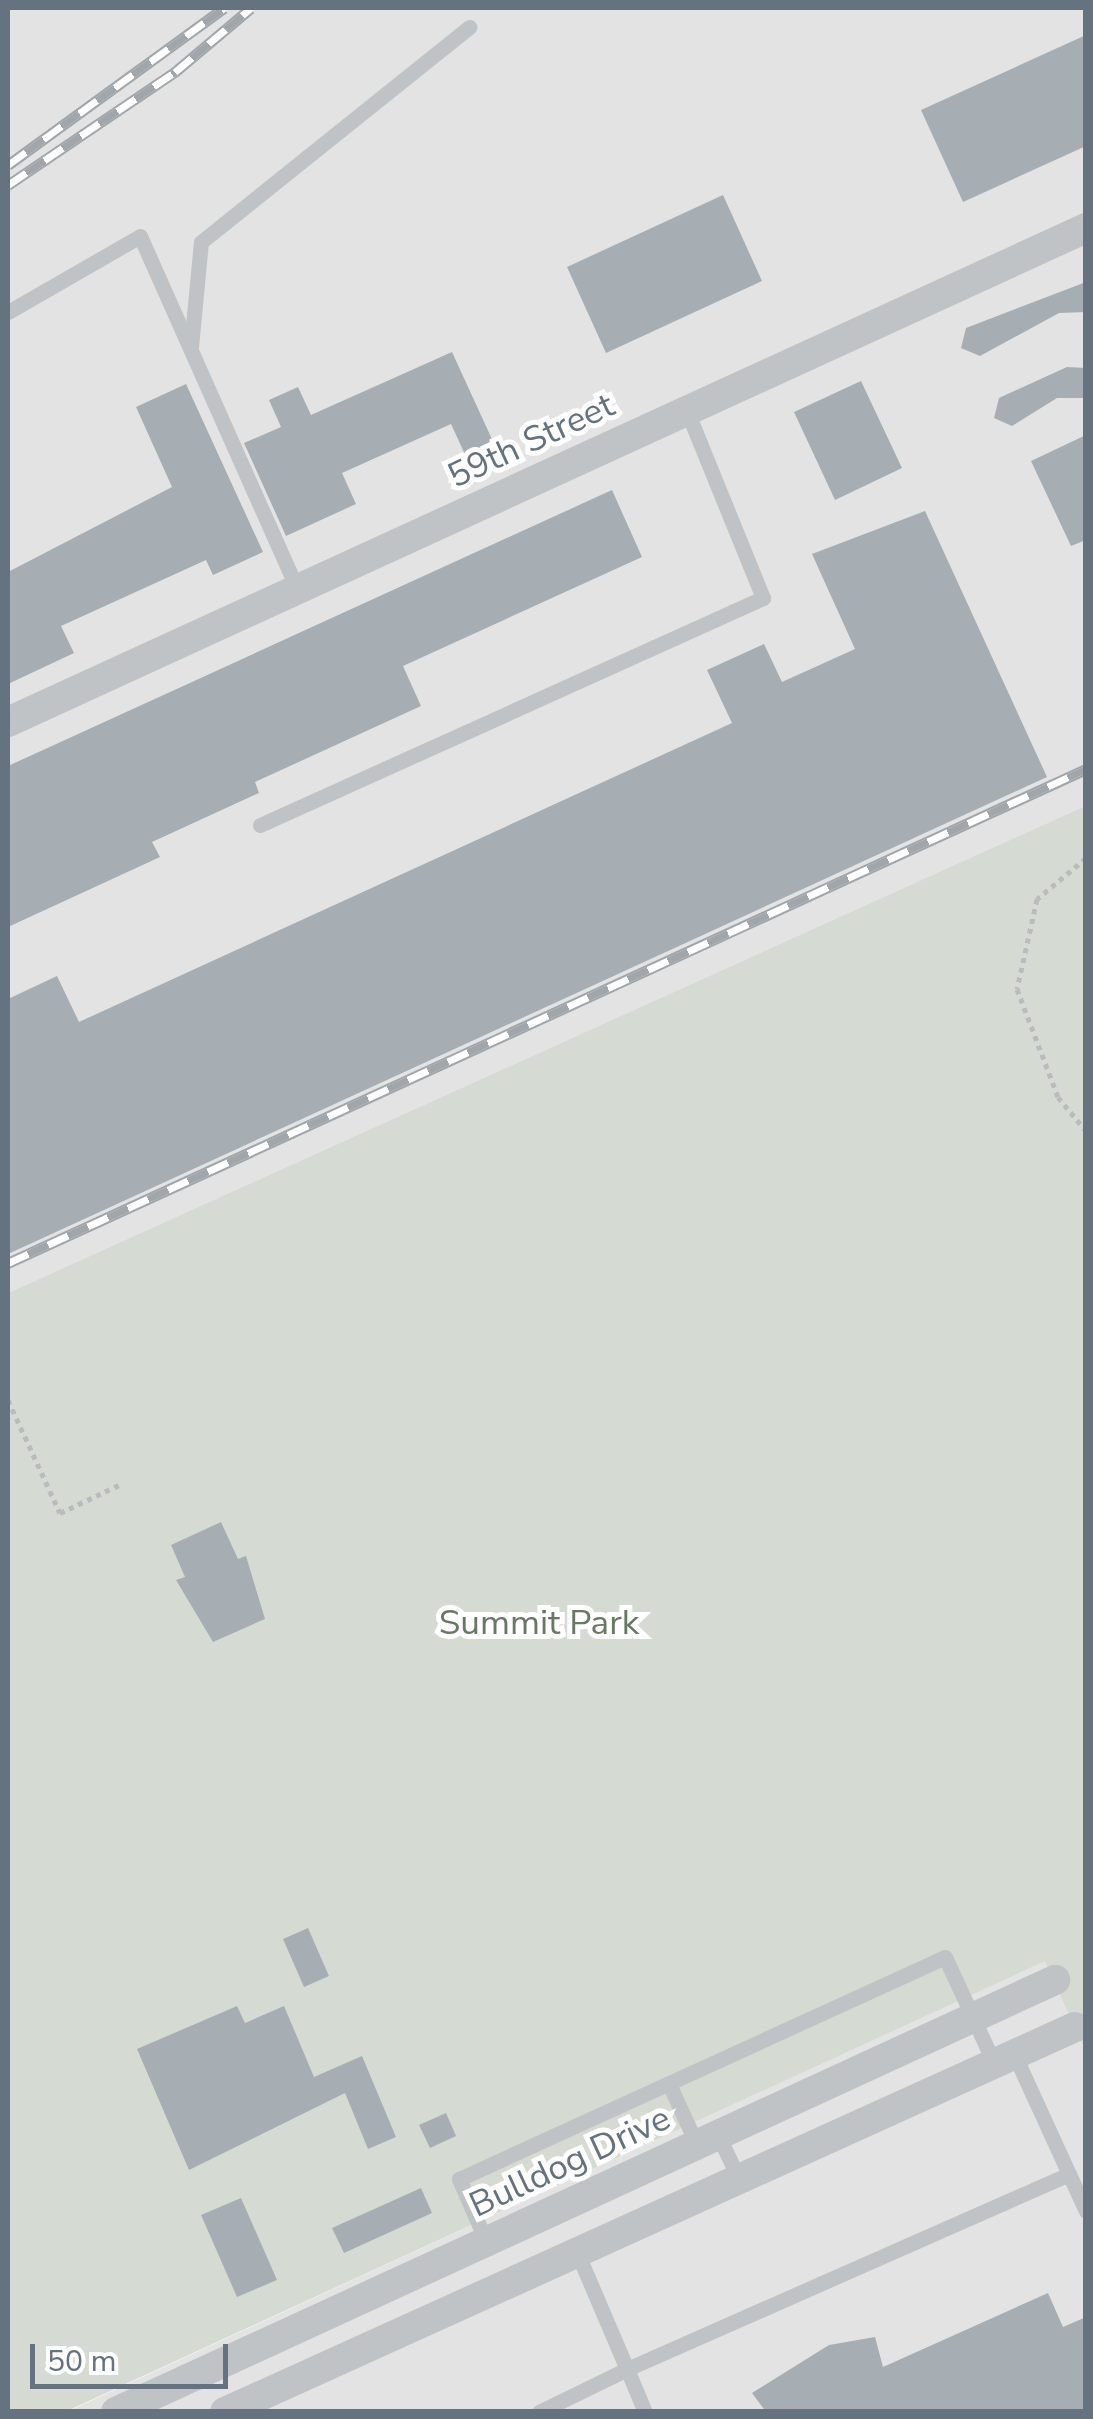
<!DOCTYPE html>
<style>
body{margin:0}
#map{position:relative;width:1093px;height:2419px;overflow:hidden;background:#f4f4f1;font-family:"Nunito Sans",sans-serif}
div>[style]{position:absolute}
.built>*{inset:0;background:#e2e3e2}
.green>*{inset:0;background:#d5dbd2}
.building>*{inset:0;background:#a7aeb3}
.path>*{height:5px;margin-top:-2.5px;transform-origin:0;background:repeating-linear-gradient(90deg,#b9bbbd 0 5px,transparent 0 10px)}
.service>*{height:15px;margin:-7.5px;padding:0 7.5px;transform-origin:7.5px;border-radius:7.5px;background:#bfc3c6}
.minor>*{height:30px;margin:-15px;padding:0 15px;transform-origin:15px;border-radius:15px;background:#bfc3c6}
.rail>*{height:11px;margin-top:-5.5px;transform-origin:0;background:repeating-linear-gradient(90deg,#fff 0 22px,#a1a6ab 0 44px);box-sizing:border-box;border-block:2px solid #a1a6ab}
span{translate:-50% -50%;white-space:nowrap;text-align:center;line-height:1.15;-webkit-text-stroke:10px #fff;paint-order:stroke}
.street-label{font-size:35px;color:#657380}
.park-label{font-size:35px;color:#677863}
.frame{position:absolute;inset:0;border:10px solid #657380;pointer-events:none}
.scale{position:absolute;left:30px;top:2344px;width:198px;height:45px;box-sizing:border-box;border:5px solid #657380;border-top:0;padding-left:12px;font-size:30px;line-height:35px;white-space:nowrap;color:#657380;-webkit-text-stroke:8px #fff;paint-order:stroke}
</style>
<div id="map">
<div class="built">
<i style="clip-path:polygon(8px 8px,1085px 8px,1085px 806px,8px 1293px)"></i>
<i style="clip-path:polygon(1046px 1960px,1085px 2050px,1085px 2411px,67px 2412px)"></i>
</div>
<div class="green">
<i style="clip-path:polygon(1085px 806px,1085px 2050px,1045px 1961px,67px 2411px,8px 2411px,8px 1293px)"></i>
</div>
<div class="building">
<i style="clip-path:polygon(1086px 35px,1086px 146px,963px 202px,921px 110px)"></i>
<i style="clip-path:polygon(723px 195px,762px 281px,606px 353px,567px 267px)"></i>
<i style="clip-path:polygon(1086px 282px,1086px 312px,1059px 313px,980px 356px,961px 348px,966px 328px)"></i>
<i style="clip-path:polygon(452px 352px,496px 448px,468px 461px,451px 424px,342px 473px,356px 504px,286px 536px,244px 443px,281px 427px,269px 400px,298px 387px,311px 415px)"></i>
<i style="clip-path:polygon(1067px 367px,1086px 368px,1086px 398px,1057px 398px,1012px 426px,994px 418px,999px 398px)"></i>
<i style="clip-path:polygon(861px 381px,902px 468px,835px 500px,794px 412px)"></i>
<i style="clip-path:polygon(186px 384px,263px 552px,213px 575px,206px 560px,61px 626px,74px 653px,8px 684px,8px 572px,172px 487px,136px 407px)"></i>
<i style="clip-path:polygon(1086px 435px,1086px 540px,1071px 546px,1031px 461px)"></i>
<i style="clip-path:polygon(612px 490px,642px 557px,403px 666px,421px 706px,255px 782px,259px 793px,152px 842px,160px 857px,8px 927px,8px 766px)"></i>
<i style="clip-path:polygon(925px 511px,1047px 777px,8px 1254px,8px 999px,57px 976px,79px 1022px,732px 723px,707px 670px,764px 644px,782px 682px,855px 649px,812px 554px)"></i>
<i style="clip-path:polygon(221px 1522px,238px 1559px,246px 1556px,265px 1619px,213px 1642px,176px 1580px,185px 1577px,171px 1545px)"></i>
<i style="clip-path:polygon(308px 1928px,329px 1976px,304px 1987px,283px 1939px)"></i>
<i style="clip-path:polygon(237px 2006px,245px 2023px,284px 2006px,314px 2077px,362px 2056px,396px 2137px,368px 2149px,345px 2093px,189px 2170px,137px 2049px)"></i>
<i style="clip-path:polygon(446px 2113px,456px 2136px,430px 2148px,419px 2125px)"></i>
<i style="clip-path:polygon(421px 2188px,432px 2213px,344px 2253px,332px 2228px)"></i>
<i style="clip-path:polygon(241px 2198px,277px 2280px,237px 2297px,201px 2215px)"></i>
<i style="clip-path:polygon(1048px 2293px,1063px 2327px,1086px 2317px,1086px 2412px,766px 2412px,752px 2393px,829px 2345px,875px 2337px,883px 2367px)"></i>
</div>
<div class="path">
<i style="left:1086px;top:858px;width:64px;rotate:140.1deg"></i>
<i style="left:1037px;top:899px;width:92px;rotate:102.5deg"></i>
<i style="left:1017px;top:989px;width:116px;rotate:69.2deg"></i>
<i style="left:1058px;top:1097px;width:44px;rotate:50.5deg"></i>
<i style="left:8px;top:1400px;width:124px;rotate:65.3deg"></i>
<i style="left:60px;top:1513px;width:65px;rotate:-25.4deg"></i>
</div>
<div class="service">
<i style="left:8px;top:312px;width:152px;rotate:-29.9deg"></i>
<i style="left:140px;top:236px;width:386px;rotate:66deg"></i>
<i style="left:191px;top:347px;width:105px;rotate:-84.6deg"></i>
<i style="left:201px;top:242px;width:344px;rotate:-38.7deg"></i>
<i style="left:260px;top:825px;width:552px;rotate:-24.29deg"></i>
<i style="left:763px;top:598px;width:202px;rotate:-112.1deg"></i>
<i style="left:669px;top:2084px;width:67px;rotate:65.3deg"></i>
<i style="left:718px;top:2135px;width:49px;rotate:64.5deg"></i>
<i style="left:1069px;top:2174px;width:41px;rotate:65.3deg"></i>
<i style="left:486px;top:2241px;width:68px;rotate:-113.5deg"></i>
<i style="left:459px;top:2179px;width:534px;rotate:-24.55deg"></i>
<i style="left:945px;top:1957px;width:117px;rotate:65.2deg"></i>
<i style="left:577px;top:2252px;width:127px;rotate:66.9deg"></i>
<i style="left:627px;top:2369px;width:483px;rotate:-23.8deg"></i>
<i style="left:1069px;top:2174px;width:132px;rotate:-114.6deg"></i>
<i style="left:539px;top:2412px;width:98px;rotate:-26deg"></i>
<i style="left:627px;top:2369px;width:47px;rotate:67.3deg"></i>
</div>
<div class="minor">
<i style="left:8px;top:722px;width:1186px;rotate:-24.62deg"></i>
<i style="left:116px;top:2412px;width:1034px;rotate:-24.71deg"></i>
<i style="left:225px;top:2412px;width:933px;rotate:-24.37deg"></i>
</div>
<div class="rail">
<i style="left:8px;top:165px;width:267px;rotate:-36deg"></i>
<i style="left:8px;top:185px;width:202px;rotate:-34.1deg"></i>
<i style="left:175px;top:72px;width:99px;rotate:-40.1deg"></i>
<i style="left:8px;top:1263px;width:1186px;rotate:-24.62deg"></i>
</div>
<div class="street-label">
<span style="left:531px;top:441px;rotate:-25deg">59th Street</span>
<span style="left:570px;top:2162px;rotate:-25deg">Bulldog Drive</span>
</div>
<div class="park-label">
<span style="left:539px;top:1623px">Summit Park</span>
</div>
<div class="frame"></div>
<div class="scale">50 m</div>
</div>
